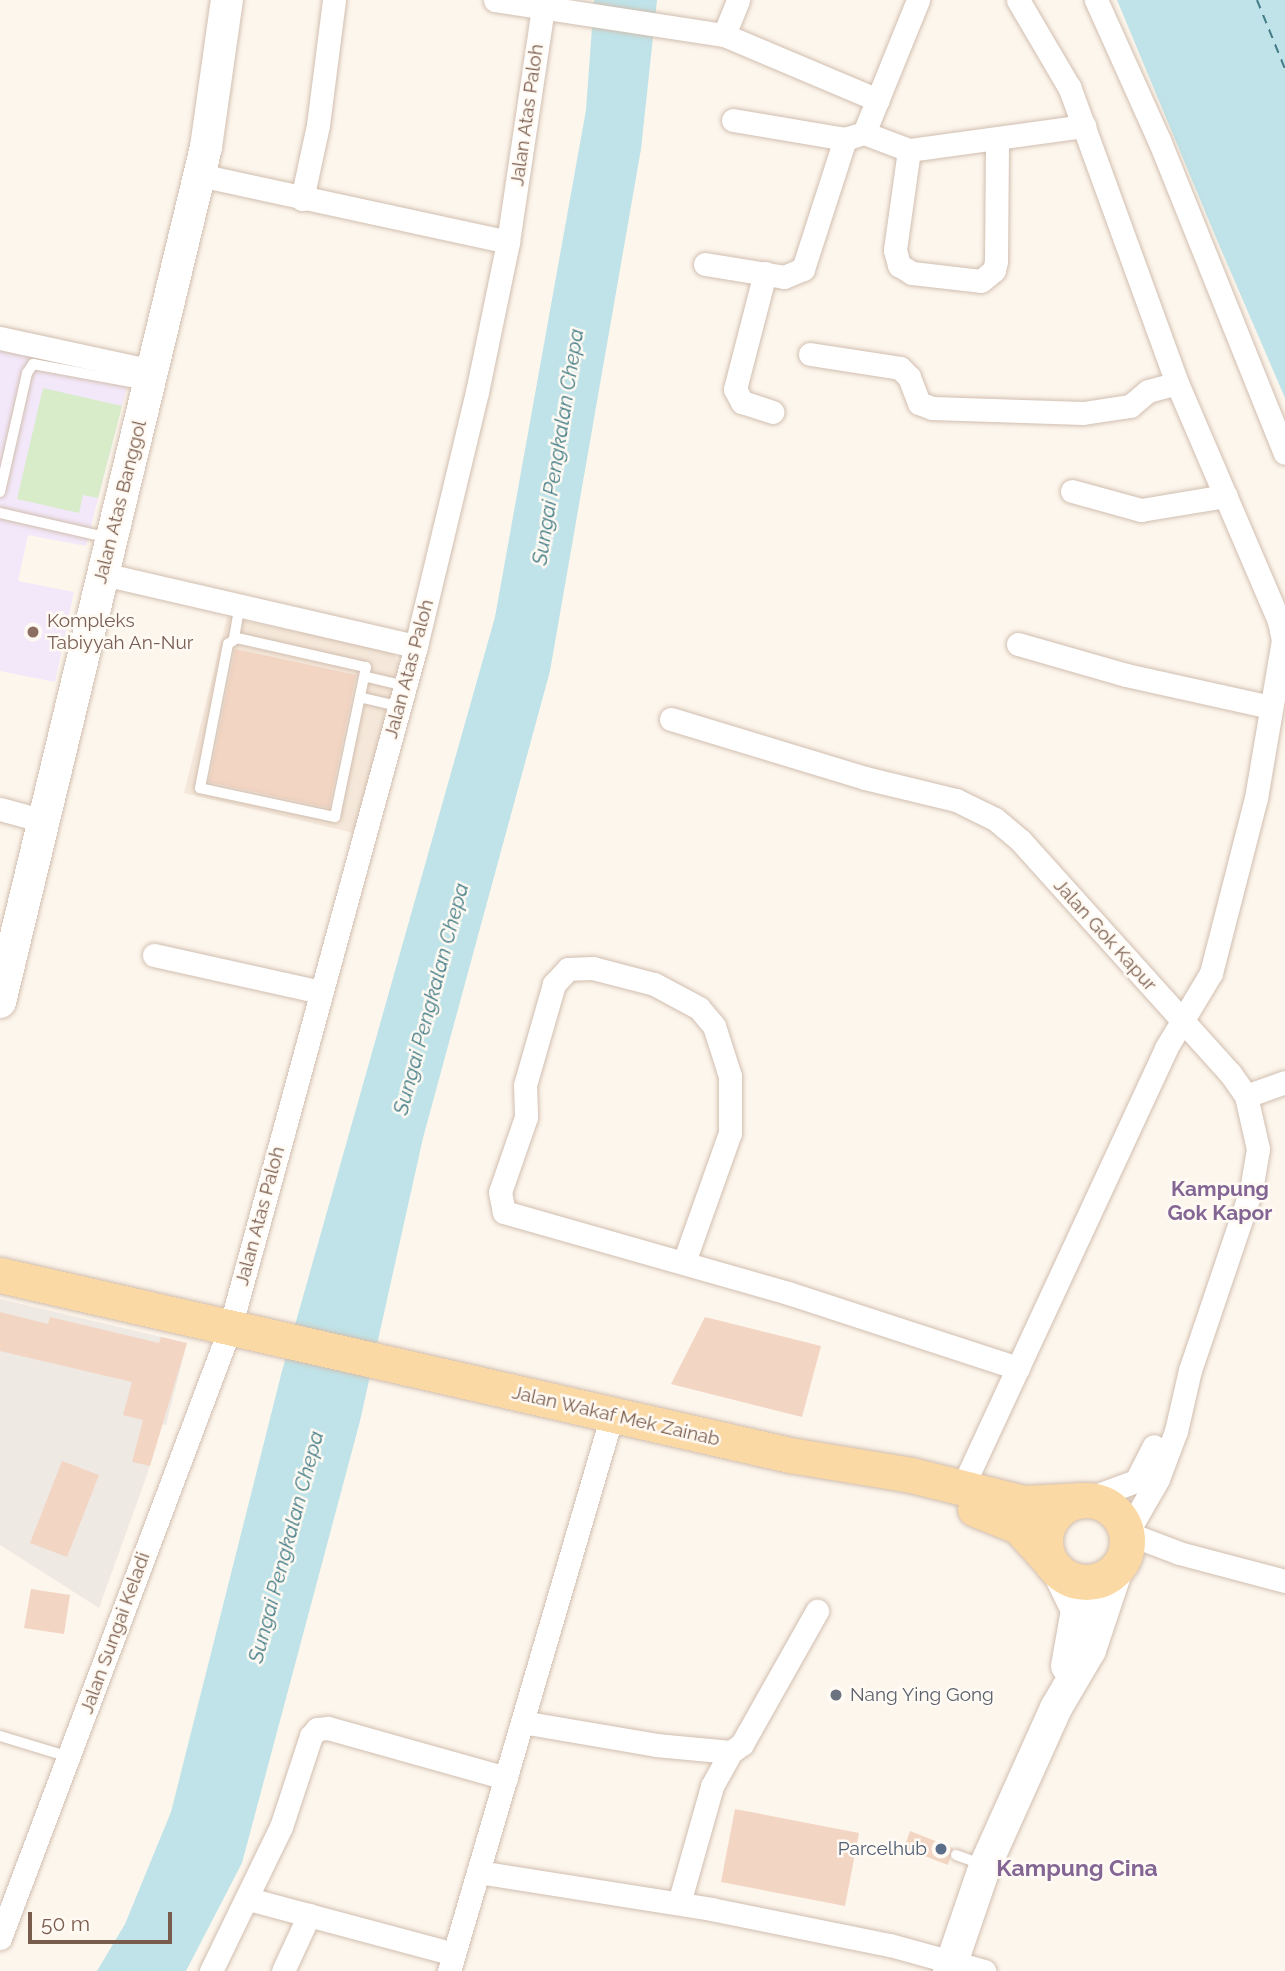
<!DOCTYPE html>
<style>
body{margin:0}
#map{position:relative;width:1285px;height:1971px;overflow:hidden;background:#fdf6ec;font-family:Raleway,sans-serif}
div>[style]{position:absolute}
.residential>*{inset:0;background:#f5e8da}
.industrial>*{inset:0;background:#efe9e4}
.education>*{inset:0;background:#f3e8fa}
.green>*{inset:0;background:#d8ecc9}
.water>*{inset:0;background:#bfe3e8}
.ferry>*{height:2px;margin-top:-1px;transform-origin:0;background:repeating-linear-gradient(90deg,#437c86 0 9px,transparent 0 16px)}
.building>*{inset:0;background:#f3d5c3}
.roads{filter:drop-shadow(0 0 2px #d1beb0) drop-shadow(0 0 2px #d1beb0)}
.service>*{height:10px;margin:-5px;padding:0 5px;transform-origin:5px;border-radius:5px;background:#fff}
.minor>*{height:23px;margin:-11.5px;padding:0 11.5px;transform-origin:11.5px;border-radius:11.5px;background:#fff}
.secondary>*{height:32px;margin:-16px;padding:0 16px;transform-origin:16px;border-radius:16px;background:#fff}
.primary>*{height:35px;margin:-17.5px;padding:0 17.5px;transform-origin:17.5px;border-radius:17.5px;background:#fbd9a5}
.primary>.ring{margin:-17.5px;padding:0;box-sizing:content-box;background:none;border:35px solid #fbd9a5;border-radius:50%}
.dots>*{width:19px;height:19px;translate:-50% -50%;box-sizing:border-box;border:4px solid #fffaf3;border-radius:50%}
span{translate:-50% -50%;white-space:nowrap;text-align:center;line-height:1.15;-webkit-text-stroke:5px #fffaf3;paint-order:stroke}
.street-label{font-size:19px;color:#7a5c4d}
.education-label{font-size:19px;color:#785e54}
.left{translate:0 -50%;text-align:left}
.worship-label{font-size:19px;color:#5b616d}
.service-label{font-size:19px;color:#4e5e75}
.right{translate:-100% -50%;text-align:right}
.water-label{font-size:21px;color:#437c86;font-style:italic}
.neighbourhood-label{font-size:21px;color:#846695;font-weight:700}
.quarter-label{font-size:23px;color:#846695;font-weight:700}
.scale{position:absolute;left:28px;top:1912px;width:144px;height:32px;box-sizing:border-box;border:4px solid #7a5c4d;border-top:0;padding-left:9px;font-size:21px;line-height:24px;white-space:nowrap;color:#7a5c4d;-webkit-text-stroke:5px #fffaf3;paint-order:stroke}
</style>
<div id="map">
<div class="residential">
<i style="clip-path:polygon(227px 617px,392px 652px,399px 663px,358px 834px,184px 793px)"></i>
</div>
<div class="industrial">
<i style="clip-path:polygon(0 1299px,187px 1343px,166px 1425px,160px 1424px,148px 1472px,99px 1608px,0 1545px)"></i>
</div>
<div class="education">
<i style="clip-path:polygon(0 342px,131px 371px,86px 546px,28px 535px,18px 581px,74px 592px,55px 682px,0 671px)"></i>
</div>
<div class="green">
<i style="clip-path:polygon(43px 388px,122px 406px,98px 498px,83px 495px,79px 513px,17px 499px)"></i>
</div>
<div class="water">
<i style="clip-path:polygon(594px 0,657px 0,641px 149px,550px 671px,423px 1138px,360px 1421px,242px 1863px,186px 1971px,97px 1971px,125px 1924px,171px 1812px,282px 1371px,495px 617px,586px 110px)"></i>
<i style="clip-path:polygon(1117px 0,1285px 0,1285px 398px,1217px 240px)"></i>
</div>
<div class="ferry">
<i style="left:1257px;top:0;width:74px;rotate:67.9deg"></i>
</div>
<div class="building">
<i style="clip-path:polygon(235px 649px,356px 675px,329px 808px,209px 782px)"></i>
<i style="clip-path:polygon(0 1312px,48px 1324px,50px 1317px,159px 1343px,161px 1337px,187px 1343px,150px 1466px,132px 1462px,143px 1420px,123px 1415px,132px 1382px,0 1351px)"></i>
<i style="clip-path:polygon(705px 1317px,821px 1346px,802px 1417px,671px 1384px)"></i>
<i style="clip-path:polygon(62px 1461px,99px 1475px,67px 1557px,30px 1543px)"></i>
<i style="clip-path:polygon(31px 1589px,70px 1595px,64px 1634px,24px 1628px)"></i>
<i style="clip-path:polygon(735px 1809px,859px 1833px,845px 1906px,721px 1882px)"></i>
<i style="clip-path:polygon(910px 1831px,953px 1848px,948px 1865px,904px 1848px)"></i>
</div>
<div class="roads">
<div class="service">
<i style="left:0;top:492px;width:122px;rotate:-77.2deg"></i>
<i style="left:27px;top:373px;width:11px;rotate:-56deg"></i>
<i style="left:33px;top:364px;width:115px;rotate:10.5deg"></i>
<i style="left:0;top:513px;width:112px;rotate:12.9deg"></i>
<i style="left:234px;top:638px;width:34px;rotate:-80deg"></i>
<i style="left:237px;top:638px;width:132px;rotate:12.7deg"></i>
<i style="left:366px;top:667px;width:153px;rotate:101.7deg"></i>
<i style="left:335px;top:817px;width:138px;rotate:-167.9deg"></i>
<i style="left:200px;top:788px;width:147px;rotate:-79deg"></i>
<i style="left:228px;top:644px;width:11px;rotate:-34deg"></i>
<i style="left:367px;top:677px;width:39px;rotate:13deg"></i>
<i style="left:363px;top:698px;width:37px;rotate:13deg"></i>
<i style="left:0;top:1736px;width:72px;rotate:16.9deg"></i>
<i style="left:956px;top:1855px;width:29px;rotate:20deg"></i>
</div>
<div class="minor">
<i style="left:495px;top:0;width:232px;rotate:8.7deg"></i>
<i style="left:724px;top:35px;width:167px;rotate:22.9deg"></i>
<i style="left:1096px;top:0;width:154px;rotate:65.8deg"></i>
<i style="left:1159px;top:140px;width:337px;rotate:68.1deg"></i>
<i style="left:724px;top:35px;width:38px;rotate:-68deg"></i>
<i style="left:733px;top:120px;width:114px;rotate:9.6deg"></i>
<i style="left:845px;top:139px;width:20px;rotate:-18deg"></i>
<i style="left:864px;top:133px;width:48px;rotate:20.7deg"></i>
<i style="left:909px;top:150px;width:177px;rotate:-7.8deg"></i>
<i style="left:864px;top:133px;width:144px;rotate:-67.9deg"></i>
<i style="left:909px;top:150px;width:101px;rotate:98deg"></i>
<i style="left:895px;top:250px;width:16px;rotate:75deg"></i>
<i style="left:899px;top:265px;width:15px;rotate:32deg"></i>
<i style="left:912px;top:273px;width:69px;rotate:6.6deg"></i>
<i style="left:981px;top:281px;width:17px;rotate:-40deg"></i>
<i style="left:994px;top:270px;width:9px;rotate:-77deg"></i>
<i style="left:996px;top:261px;width:121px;rotate:-89.5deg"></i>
<i style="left:199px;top:175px;width:316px;rotate:12.2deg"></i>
<i style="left:302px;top:199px;width:76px;rotate:-77.8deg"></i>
<i style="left:318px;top:125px;width:126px;rotate:-82.7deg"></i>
<i style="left:705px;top:264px;width:80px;rotate:9.3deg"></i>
<i style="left:784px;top:277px;width:21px;rotate:-23deg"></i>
<i style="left:803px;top:269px;width:137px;rotate:-72.1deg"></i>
<i style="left:765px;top:273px;width:120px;rotate:104.5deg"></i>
<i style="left:735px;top:389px;width:15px;rotate:62deg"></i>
<i style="left:742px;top:402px;width:32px;rotate:18deg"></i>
<i style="left:0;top:338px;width:156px;rotate:12.2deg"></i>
<i style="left:810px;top:354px;width:91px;rotate:8.8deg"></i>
<i style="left:900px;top:368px;width:13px;rotate:45deg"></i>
<i style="left:909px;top:377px;width:28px;rotate:69deg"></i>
<i style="left:919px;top:403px;width:14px;rotate:21deg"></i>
<i style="left:932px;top:408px;width:151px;rotate:1.9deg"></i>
<i style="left:1083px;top:413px;width:48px;rotate:-8.5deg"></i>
<i style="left:1130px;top:406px;width:23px;rotate:-40deg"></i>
<i style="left:1148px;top:391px;width:30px;rotate:-15deg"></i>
<i style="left:1072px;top:491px;width:72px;rotate:15.4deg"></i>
<i style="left:1141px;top:510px;width:86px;rotate:-9.4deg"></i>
<i style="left:103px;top:574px;width:321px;rotate:13deg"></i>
<i style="left:1018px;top:644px;width:112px;rotate:16deg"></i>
<i style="left:1126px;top:675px;width:148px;rotate:12.5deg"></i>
<i style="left:671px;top:719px;width:203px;rotate:16.9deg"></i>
<i style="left:865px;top:778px;width:94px;rotate:13.6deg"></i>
<i style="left:956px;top:800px;width:43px;rotate:26deg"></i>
<i style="left:995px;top:819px;width:33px;rotate:40deg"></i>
<i style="left:1020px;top:840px;width:314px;rotate:48deg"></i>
<i style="left:1230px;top:1073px;width:28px;rotate:55deg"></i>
<i style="left:1246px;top:1096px;width:54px;rotate:77.2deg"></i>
<i style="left:1258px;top:1149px;width:42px;rotate:99.7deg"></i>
<i style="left:1251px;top:1190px;width:190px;rotate:108.7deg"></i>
<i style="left:1190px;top:1370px;width:63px;rotate:102.9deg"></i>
<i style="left:1176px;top:1431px;width:51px;rotate:110.6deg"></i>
<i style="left:1158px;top:1479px;width:62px;rotate:119.9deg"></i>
<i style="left:1127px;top:1533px;width:56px;rotate:21deg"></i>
<i style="left:1179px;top:1553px;width:110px;rotate:14.8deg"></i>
<i style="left:0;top:809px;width:46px;rotate:15.3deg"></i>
<i style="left:154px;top:955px;width:171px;rotate:12.5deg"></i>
<i style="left:1246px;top:1096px;width:41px;rotate:-19.7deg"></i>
<i style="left:684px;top:1262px;width:137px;rotate:-70.4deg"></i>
<i style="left:730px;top:1133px;width:57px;rotate:-90deg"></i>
<i style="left:730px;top:1076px;width:52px;rotate:-107.7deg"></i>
<i style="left:714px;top:1026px;width:23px;rotate:-130deg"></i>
<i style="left:699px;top:1008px;width:51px;rotate:-151.9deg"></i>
<i style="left:654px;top:984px;width:63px;rotate:-165.3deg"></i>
<i style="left:593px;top:968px;width:25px;rotate:178deg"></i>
<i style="left:568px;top:969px;width:21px;rotate:133deg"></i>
<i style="left:554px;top:984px;width:105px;rotate:106deg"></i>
<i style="left:525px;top:1085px;width:32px;rotate:88deg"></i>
<i style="left:526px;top:1117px;width:79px;rotate:109.1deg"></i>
<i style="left:500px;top:1192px;width:20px;rotate:79deg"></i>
<i style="left:504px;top:1212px;width:295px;rotate:15.9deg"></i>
<i style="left:788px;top:1293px;width:242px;rotate:18.1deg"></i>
<i style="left:962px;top:1488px;width:485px;rotate:-65.1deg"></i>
<i style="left:1166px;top:1048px;width:87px;rotate:-59deg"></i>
<i style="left:1211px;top:973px;width:181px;rotate:-75.6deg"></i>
<i style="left:1256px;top:798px;width:160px;rotate:-80.3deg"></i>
<i style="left:1283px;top:640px;width:19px;rotate:-102deg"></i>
<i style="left:1279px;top:621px;width:259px;rotate:-113.2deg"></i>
<i style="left:1177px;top:383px;width:315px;rotate:-110deg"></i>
<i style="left:1069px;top:87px;width:101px;rotate:-120.4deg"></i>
<i style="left:1084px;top:1500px;width:55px;rotate:-20.1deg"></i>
<i style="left:1136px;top:1481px;width:39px;rotate:-63deg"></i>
<i style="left:522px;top:1722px;width:136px;rotate:9.7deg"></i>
<i style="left:656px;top:1745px;width:75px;rotate:5.3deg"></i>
<i style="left:731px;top:1752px;width:14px;rotate:-36deg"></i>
<i style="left:742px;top:1744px;width:153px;rotate:-60.6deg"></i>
<i style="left:478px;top:1872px;width:236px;rotate:9deg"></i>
<i style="left:711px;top:1909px;width:183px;rotate:11.4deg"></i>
<i style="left:890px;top:1945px;width:98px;rotate:15.5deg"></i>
<i style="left:249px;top:1899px;width:212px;rotate:15deg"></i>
<i style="left:679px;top:1903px;width:122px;rotate:-74.2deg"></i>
<i style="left:712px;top:1786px;width:39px;rotate:-61deg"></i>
<i style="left:0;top:1938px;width:652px;rotate:-69.34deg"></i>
<i style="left:230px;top:1328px;width:707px;rotate:-74.74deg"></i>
<i style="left:416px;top:646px;width:261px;rotate:-76.5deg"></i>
<i style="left:477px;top:392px;width:153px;rotate:-78.3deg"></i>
<i style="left:508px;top:242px;width:245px;rotate:-81.5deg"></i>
<i style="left:211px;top:1971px;width:160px;rotate:-64.1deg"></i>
<i style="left:281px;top:1827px;width:96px;rotate:-71.8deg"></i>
<i style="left:311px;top:1736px;width:9px;rotate:-49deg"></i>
<i style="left:317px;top:1729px;width:11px;rotate:-5deg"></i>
<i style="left:328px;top:1728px;width:185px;rotate:15.7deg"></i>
<i style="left:283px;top:1971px;width:62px;rotate:-65.1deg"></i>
<i style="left:449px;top:1971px;width:579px;rotate:-73.66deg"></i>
</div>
<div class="secondary">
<i style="left:0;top:1002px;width:879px;rotate:-76.45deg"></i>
<i style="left:206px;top:147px;width:148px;rotate:-81.9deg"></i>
<i style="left:1059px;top:1573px;width:41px;rotate:64.1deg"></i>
<i style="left:1077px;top:1610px;width:57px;rotate:100.1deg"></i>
<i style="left:949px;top:1971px;width:111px;rotate:-71.1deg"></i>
<i style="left:985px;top:1866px;width:173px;rotate:-65.8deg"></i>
<i style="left:1056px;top:1708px;width:67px;rotate:-59.6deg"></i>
<i style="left:1090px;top:1650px;width:85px;rotate:-71.6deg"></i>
</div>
<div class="primary">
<i style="left:0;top:1275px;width:810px;rotate:12.84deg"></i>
<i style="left:790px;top:1455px;width:123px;rotate:9.4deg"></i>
<i style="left:911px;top:1475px;width:116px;rotate:13.9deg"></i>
<i style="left:1024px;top:1503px;width:60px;rotate:-2.9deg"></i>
<i class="ring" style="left:1045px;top:1500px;width:47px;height:47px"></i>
<i style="left:975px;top:1509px;width:46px;rotate:21.6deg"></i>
<i style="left:1018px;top:1526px;width:45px;rotate:47.7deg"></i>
</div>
</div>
<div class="dots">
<i style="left:33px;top:632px;background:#8d6e63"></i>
<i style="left:836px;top:1695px;background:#6b7280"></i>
<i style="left:941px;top:1849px;background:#5c6f8a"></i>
</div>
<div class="street-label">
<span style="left:527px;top:115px;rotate:-82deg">Jalan Atas Paloh</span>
<span style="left:120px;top:502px;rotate:-76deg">Jalan Atas Banggol</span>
<span style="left:409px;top:669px;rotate:-75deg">Jalan Atas Paloh</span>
<span style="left:1105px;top:935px;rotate:48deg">Jalan Gok Kapur</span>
<span style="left:260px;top:1216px;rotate:-75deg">Jalan Atas Paloh</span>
<span style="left:616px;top:1416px;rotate:13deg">Jalan Wakaf Mek Zainab</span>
<span style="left:115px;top:1633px;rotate:-70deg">Jalan Sungai Keladi</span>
</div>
<div class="education-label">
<span class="left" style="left:47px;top:632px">Kompleks<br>Tabiyyah An-Nur</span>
</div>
<div class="worship-label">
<span class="left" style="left:850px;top:1695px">Nang Ying Gong</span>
</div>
<div class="service-label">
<span class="right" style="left:927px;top:1849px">Parcelhub</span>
</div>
<div class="water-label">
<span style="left:558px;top:447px;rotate:-81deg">Sungai Pengkalan Chepa</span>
<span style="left:431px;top:999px;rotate:-75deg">Sungai Pengkalan Chepa</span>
<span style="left:286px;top:1547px;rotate:-75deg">Sungai Pengkalan Chepa</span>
</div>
<div class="neighbourhood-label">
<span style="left:1220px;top:1201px">Kampung<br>Gok Kapor</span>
</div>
<div class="quarter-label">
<span style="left:1077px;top:1868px">Kampung Cina</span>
</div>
<div class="scale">50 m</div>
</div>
